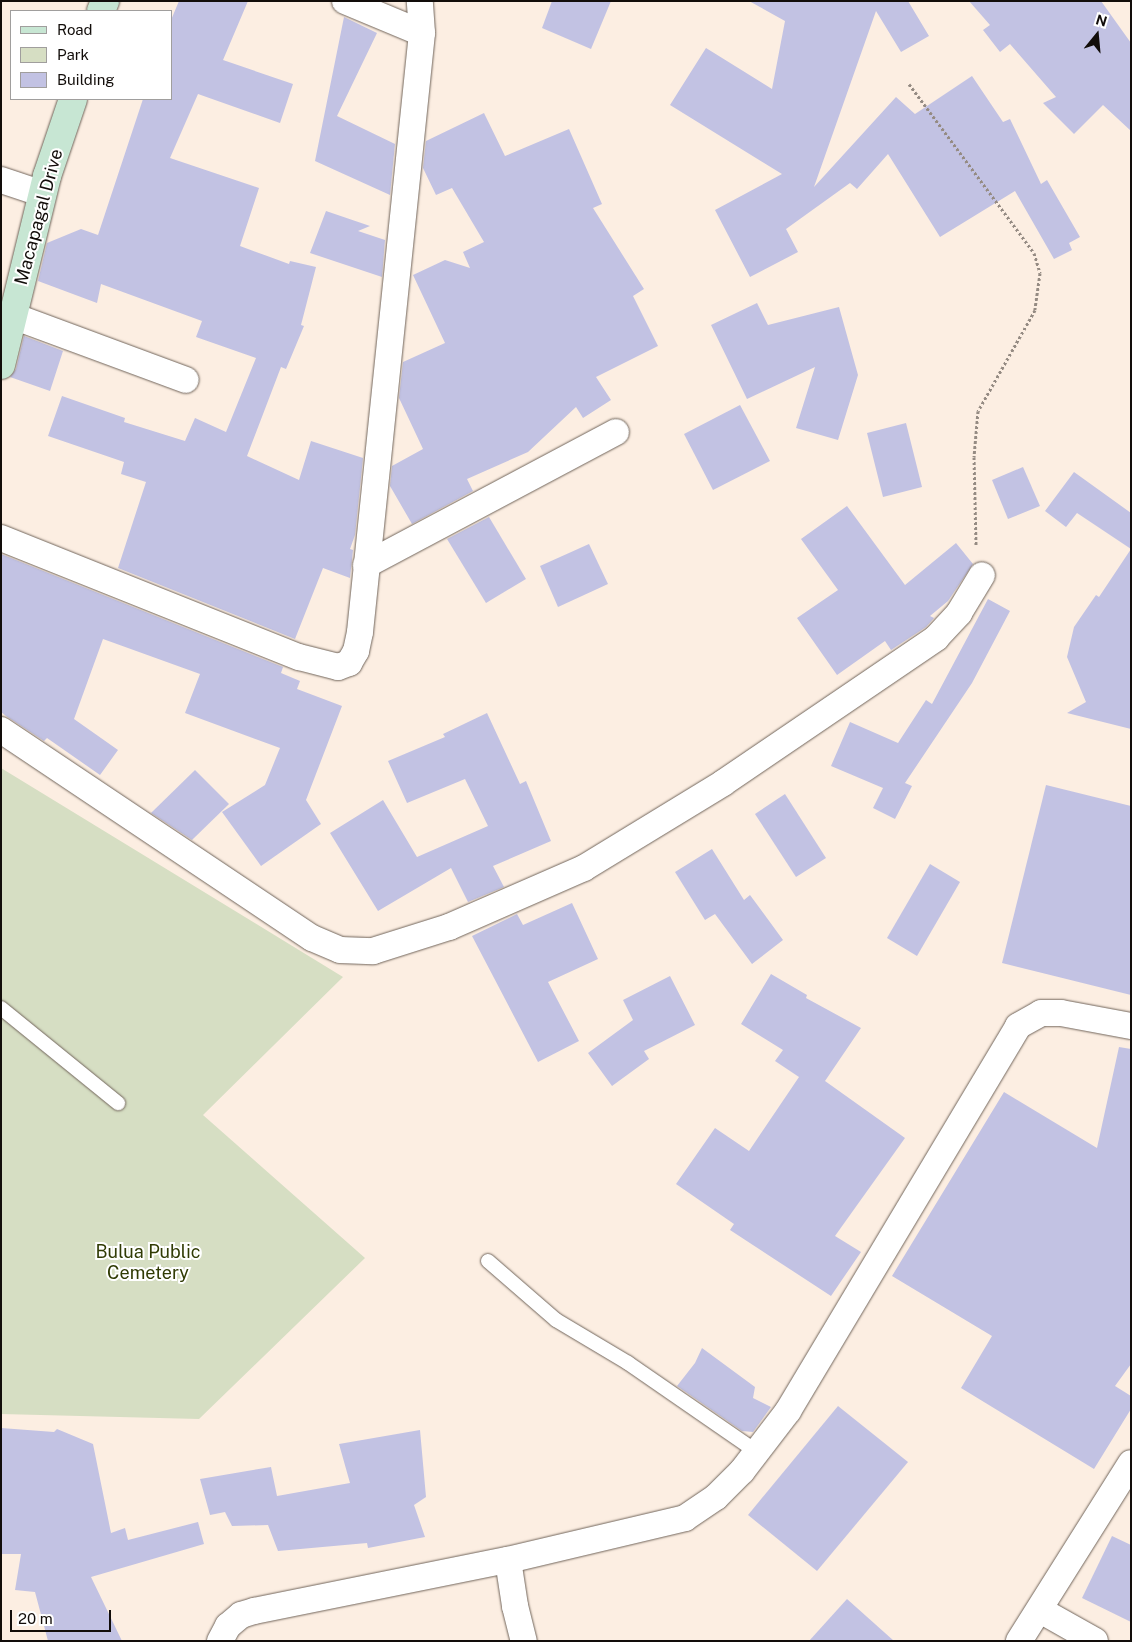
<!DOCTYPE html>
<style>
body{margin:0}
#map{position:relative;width:1132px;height:1642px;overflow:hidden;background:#fceee2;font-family:"Public Sans",sans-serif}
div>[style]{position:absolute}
.green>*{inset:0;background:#d6dec3}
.building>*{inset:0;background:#c2c2e3}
.path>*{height:3px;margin-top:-1.5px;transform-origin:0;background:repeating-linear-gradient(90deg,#958b83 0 2.5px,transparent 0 5px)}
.roads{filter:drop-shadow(0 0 1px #71655b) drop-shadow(0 0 1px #71655b)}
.lane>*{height:14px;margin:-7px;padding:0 7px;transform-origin:7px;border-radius:7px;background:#fff}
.street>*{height:26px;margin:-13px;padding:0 13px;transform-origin:13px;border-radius:13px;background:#fff}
.secondary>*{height:28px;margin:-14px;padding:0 14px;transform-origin:14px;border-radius:14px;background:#c7e6d3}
span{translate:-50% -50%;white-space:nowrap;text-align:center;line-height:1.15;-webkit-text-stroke:4px #fff;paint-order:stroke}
.street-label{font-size:18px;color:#120d0a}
.park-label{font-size:18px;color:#303b04}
.frame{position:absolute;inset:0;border:2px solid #120d0a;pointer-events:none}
.legend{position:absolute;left:10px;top:10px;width:162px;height:90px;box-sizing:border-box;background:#fff;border:1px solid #a09e9d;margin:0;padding:6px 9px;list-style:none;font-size:15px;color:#120d0a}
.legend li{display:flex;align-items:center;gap:10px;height:25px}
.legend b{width:25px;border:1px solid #a09e9d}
.north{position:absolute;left:1072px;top:10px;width:50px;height:50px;-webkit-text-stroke:4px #fff;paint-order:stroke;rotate:17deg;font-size:14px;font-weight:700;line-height:20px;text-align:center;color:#120d0a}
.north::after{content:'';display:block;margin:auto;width:18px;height:22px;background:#120d0a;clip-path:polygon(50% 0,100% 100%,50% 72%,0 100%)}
.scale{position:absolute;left:10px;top:1610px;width:101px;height:22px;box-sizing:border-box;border:2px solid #120d0a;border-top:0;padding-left:6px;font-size:15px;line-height:18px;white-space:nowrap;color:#120d0a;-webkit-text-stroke:4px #fff;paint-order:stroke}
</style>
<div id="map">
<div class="green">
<i style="clip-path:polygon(1px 768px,343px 977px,203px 1115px,365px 1258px,199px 1419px,1px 1414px)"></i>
</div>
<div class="building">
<i style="clip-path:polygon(179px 1px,248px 1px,223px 60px,293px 84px,280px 123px,198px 94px,170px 158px,259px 188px,240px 246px,289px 264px,290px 261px,316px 267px,301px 325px,304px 326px,286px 369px,281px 367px,247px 456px,299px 480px,311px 441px,363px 458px,355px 535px,350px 549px,353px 550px,350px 578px,323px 568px,295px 639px,118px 568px,146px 482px,121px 474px,124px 462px,48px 436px,62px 396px,125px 418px,124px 422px,185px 441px,195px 418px,226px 432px,256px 358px,196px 337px,202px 321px,101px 284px,97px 303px,38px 281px,47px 243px,81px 229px,98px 235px,143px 99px,171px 99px,171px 20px)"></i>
<i style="clip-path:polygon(552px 1px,611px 1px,591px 49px,542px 28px)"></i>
<i style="clip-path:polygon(749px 1px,908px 1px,929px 36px,901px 52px,876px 11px,814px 187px,896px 97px,915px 114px,972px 76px,1003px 122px,1010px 119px,1041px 184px,1047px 180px,1080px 237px,1069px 243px,1072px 250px,1054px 259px,1015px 191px,940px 237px,888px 154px,857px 189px,850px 183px,786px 229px,798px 252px,750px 277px,715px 210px,782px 174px,670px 105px,706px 48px,772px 89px,785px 21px)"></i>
<i style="clip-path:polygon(969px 1px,1101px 1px,1131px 43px,1131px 131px,1103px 105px,1074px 134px,1043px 103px,1056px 97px,1010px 44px,1000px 52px,983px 30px,990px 25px)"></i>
<i style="clip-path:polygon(344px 17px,377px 33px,337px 116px,395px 144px,390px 195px,315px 161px)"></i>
<i style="clip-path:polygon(484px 113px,505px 156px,569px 129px,602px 204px,593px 208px,644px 289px,633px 296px,658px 346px,596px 377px,611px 400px,583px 418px,576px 407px,528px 452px,467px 479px,473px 491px,412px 524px,390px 486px,392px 466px,423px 449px,399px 398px,403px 362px,445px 343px,413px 275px,445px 260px,470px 268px,463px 252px,484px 242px,452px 188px,436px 195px,423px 168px,426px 141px)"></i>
<i style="clip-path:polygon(326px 211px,370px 226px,358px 231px,385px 240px,382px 277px,310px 253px)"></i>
<i style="clip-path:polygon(757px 303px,768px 325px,839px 307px,858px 375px,838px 440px,796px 428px,815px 367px,747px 399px,711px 325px)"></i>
<i style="clip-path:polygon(24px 336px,63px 351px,50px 391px,10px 377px,16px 369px)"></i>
<i style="clip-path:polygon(740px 405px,770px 461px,713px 490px,684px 434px)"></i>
<i style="clip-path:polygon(906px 423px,922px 487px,883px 497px,867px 433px)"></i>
<i style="clip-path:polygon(1023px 467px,1040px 506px,1008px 519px,992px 480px)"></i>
<i style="clip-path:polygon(1074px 472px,1131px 513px,1131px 549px,1077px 513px,1066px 527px,1045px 511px)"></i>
<i style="clip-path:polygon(847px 506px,905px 585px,956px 543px,973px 564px,948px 601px,930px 616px,934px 618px,926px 627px,891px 650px,885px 641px,837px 675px,797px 618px,838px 590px,801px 539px)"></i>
<i style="clip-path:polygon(489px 517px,526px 579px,486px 603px,447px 539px)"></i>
<i style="clip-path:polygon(589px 544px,608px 584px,558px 607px,540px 566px)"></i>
<i style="clip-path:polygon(1131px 549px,1131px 729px,1067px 713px,1086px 702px,1067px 657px,1074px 627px,1096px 595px,1099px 597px)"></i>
<i style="clip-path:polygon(1px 554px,283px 667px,281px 673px,300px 681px,297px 689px,342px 706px,306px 800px,321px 824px,261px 866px,222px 812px,265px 785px,280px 748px,185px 713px,200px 674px,103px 639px,74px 719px,118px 750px,100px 775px,47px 738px,44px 741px,6px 716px,1px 712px)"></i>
<i style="clip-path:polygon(988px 599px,1010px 611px,972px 683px,905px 783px,912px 786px,895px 819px,873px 808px,883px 788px,831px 766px,850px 722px,898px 743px,926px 700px,932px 704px)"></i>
<i style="clip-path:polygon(487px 713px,520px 784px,526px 781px,551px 841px,493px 866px,504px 887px,468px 902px,451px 868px,378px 911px,330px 833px,383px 800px,417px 857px,488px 826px,465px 779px,407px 803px,388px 761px,445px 737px,443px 734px)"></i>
<i style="clip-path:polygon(195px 770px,229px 804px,192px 840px,151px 813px)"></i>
<i style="clip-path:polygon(1046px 785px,1131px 806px,1131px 995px,1002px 963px)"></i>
<i style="clip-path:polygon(785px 794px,826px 858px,796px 877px,755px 814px)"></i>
<i style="clip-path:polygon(712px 849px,744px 900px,750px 895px,783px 940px,752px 964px,715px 914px,705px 920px,675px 872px)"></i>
<i style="clip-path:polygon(930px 864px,960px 882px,917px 956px,887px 938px)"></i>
<i style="clip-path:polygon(572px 903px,598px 959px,548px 982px,579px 1041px,538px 1062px,472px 936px,517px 914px,523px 925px)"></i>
<i style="clip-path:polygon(771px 974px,807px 995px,806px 998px,861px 1028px,825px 1081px,905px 1138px,835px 1236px,861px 1252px,831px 1296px,730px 1230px,734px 1224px,676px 1184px,715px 1128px,749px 1151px,799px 1077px,775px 1061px,783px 1050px,741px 1024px)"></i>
<i style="clip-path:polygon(670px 976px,695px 1025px,644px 1051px,649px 1059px,612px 1086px,588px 1053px,633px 1020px,623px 1000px)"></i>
<i style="clip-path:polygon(1119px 1047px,1131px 1049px,1131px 1364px,1115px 1386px,1131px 1396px,1131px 1409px,1094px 1469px,961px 1388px,992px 1336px,892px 1276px,1004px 1092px,1097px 1148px)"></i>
<i style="clip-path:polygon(702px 1348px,755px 1387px,753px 1398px,771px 1407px,753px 1432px,742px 1431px,677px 1386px,695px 1363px)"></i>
<i style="clip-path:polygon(838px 1406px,908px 1462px,817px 1571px,748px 1515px)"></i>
<i style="clip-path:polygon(1px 1428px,54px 1432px,57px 1429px,93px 1444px,111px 1533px,125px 1528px,128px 1540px,198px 1522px,204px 1544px,91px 1577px,122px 1641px,48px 1641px,35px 1592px,15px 1590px,21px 1554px,1px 1554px)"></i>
<i style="clip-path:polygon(420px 1430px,426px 1497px,414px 1505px,425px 1537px,368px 1548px,367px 1543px,278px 1551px,268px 1525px,232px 1526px,225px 1512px,210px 1515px,200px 1479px,271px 1467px,277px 1496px,350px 1483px,339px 1444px)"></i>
<i style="clip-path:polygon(1112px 1536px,1131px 1545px,1131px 1622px,1082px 1598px)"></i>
<i style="clip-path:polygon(847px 1599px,894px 1641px,809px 1641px)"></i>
</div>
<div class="path">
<i style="left:909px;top:84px;width:210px;rotate:53.5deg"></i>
<i style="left:1034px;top:253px;width:21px;rotate:73deg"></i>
<i style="left:1040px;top:273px;width:37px;rotate:98deg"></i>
<i style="left:1035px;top:310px;width:116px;rotate:119.4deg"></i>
<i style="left:978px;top:411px;width:46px;rotate:95deg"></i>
<i style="left:974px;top:457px;width:89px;rotate:88.7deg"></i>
</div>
<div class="roads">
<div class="lane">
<i style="left:1px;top:1008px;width:151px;rotate:39.1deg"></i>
<i style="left:488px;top:1261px;width:90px;rotate:40.9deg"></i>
<i style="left:556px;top:1320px;width:84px;rotate:30.8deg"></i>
<i style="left:628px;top:1363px;width:157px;rotate:34.6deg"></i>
</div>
<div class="street">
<i style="left:345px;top:1px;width:83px;rotate:22.6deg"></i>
<i style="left:1px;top:180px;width:44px;rotate:18.4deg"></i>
<i style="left:13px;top:316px;width:184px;rotate:20.3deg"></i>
<i style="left:1px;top:538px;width:321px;rotate:21.8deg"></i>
<i style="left:299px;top:657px;width:40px;rotate:14.4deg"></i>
<i style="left:338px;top:667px;width:12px;rotate:-20deg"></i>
<i style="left:349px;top:663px;width:14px;rotate:-60deg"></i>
<i style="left:356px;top:651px;width:19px;rotate:-78deg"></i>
<i style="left:360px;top:632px;width:602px;rotate:-84.09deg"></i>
<i style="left:422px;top:33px;width:32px;rotate:-94deg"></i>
<i style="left:366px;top:565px;width:283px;rotate:-28deg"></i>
<i style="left:1px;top:730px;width:374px;rotate:33.8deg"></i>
<i style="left:312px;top:938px;width:30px;rotate:23deg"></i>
<i style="left:340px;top:950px;width:33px;rotate:2deg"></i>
<i style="left:373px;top:951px;width:80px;rotate:-17.5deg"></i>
<i style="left:449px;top:927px;width:147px;rotate:-23.6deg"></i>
<i style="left:584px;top:868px;width:163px;rotate:-31.4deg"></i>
<i style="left:723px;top:783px;width:258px;rotate:-34.2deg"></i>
<i style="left:936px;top:638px;width:34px;rotate:-47deg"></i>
<i style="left:959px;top:613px;width:44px;rotate:-58.8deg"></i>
<i style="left:508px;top:1560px;width:47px;rotate:81.3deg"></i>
<i style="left:515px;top:1606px;width:36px;rotate:76deg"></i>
<i style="left:1040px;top:1610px;width:63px;rotate:29.4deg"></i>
<i style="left:220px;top:1641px;width:17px;rotate:-62deg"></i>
<i style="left:228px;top:1626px;width:17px;rotate:-40deg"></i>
<i style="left:241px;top:1615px;width:14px;rotate:-17deg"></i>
<i style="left:254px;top:1611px;width:259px;rotate:-11.4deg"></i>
<i style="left:508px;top:1560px;width:182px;rotate:-13.3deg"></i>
<i style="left:685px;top:1518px;width:37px;rotate:-34deg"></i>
<i style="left:716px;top:1497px;width:37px;rotate:-45deg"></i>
<i style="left:742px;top:1471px;width:76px;rotate:-52.5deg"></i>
<i style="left:788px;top:1411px;width:448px;rotate:-59.1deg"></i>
<i style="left:1018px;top:1026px;width:26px;rotate:-29deg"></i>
<i style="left:1041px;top:1013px;width:20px"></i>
<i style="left:1061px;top:1013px;width:71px;rotate:10.5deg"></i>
<i style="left:1019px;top:1641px;width:210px;rotate:-57.8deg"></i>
</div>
<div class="secondary">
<i style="left:101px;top:11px;width:11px;rotate:-68deg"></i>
<i style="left:1px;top:365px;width:195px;rotate:-76.3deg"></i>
<i style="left:47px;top:176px;width:81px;rotate:-71.3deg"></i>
</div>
</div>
<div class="street-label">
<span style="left:39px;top:217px;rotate:-75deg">Macapagal Drive</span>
</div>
<div class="park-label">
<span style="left:148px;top:1263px">Bulua Public<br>Cemetery</span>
</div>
<div class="frame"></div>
<ul class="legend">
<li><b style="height:6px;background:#c7e6d3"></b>Road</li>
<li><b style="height:14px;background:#d6dec3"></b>Park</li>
<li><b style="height:14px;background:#c2c2e3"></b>Building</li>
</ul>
<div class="north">N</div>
<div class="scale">20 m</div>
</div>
